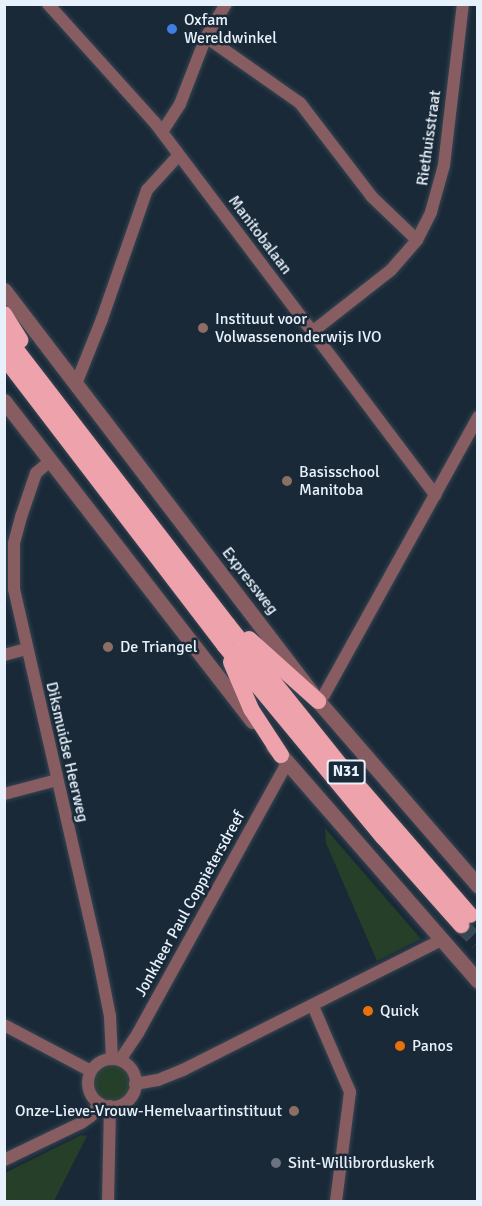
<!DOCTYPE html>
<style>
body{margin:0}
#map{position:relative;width:482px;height:1206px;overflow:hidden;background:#192937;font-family:Signika,sans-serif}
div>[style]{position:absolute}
.green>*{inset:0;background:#253f29}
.round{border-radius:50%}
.trunk-tunnel>*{height:16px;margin-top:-8px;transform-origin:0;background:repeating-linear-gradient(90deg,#384754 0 16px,transparent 0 24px)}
.roads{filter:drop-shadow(0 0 2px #364552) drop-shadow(0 0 2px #364552)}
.minor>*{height:12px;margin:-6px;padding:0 6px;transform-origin:6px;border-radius:6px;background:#875d61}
.minor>.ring{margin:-6px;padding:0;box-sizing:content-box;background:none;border:12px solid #875d61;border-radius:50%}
.tertiary>*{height:15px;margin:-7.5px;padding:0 7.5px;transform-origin:7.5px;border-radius:7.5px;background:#875d61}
.trunk>*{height:16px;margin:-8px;padding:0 8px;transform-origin:8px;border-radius:8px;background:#eea2ab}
.dots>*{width:16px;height:16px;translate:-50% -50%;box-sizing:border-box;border:3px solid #192937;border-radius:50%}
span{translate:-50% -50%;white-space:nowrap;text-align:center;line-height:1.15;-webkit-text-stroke:5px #192937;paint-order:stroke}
.shield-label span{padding:2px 4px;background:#192937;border:2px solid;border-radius:4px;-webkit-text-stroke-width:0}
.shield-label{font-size:15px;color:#e7f1fb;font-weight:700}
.poi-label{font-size:16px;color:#e7f1fb}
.left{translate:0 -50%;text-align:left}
.right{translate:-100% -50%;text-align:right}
.street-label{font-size:16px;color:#e7f1fb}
.frame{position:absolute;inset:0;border:6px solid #e7f1fb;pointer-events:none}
</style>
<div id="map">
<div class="green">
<i style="clip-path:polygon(325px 828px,421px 939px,377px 961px,326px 843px)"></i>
<i class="round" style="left:91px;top:1063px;width:40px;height:40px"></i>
<i style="clip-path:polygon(81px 1135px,87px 1136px,54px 1201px,5px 1201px,5px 1173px)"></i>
</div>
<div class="trunk-tunnel">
<i style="left:461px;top:925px;width:24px;rotate:45deg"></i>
</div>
<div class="roads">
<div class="minor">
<i style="left:48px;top:4px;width:160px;rotate:48deg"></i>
<i style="left:155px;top:123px;width:466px;rotate:53deg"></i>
<i style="left:206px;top:37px;width:115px;rotate:35.1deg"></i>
<i style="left:300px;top:103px;width:118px;rotate:52.5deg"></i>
<i style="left:372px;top:197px;width:62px;rotate:43.7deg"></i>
<i style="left:162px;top:132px;width:33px;rotate:-57deg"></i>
<i style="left:180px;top:104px;width:72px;rotate:-68.8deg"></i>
<i style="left:206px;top:37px;width:39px;rotate:-59deg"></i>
<i style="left:312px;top:332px;width:100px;rotate:-38.1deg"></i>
<i style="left:391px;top:270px;width:40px;rotate:-49deg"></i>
<i style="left:417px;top:240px;width:31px;rotate:-63deg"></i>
<i style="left:431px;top:212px;width:49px;rotate:-74.5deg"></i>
<i style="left:444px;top:165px;width:162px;rotate:-83.3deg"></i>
<i style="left:76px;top:384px;width:70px;rotate:-68.2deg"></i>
<i style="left:102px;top:319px;width:137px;rotate:-70.8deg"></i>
<i style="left:147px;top:190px;width:47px;rotate:-47.6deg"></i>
<i style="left:50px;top:461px;width:18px;rotate:139deg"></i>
<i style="left:36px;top:473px;width:46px;rotate:108.8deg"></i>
<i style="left:21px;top:517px;width:27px;rotate:105deg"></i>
<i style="left:14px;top:543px;width:46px;rotate:90deg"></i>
<i style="left:14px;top:589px;width:371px;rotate:77.1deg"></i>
<i style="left:97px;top:951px;width:66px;rotate:78.7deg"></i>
<i style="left:110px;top:1016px;width:43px;rotate:87.3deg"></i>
<i style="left:4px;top:655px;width:23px;rotate:-15deg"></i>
<i style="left:318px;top:701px;width:8px;rotate:-45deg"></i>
<i style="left:324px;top:695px;width:318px;rotate:-61deg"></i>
<i style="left:4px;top:794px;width:55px;rotate:-14.8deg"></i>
<i style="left:313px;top:1006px;width:94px;rotate:66.7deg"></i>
<i style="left:350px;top:1092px;width:111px;rotate:97.3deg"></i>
<i style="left:4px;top:1025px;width:98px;rotate:27.9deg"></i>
<i class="ring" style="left:88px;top:1059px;width:36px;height:36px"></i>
<i style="left:120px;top:1060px;width:32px;rotate:-56deg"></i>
<i style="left:138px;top:1033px;width:308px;rotate:-61.1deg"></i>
<i style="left:135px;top:1084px;width:23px;rotate:-10deg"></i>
<i style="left:158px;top:1080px;width:27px;rotate:-22deg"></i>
<i style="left:183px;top:1070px;width:289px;rotate:-26.7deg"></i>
<i style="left:4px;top:1160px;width:85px;rotate:-25.7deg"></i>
<i style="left:81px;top:1123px;width:12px;rotate:-35deg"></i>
<i style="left:91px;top:1116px;width:15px;rotate:-58deg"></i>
<i style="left:108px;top:1202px;width:96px;rotate:-88.8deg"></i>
</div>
<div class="tertiary">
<i style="left:4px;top:290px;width:517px;rotate:52.62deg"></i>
<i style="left:318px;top:701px;width:245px;rotate:49.1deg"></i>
<i style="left:4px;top:401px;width:405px;rotate:52.2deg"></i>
<i style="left:273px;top:746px;width:312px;rotate:48.9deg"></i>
</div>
<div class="trunk">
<i style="left:4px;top:314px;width:31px;rotate:58deg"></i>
<i style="left:4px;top:334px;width:367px;rotate:52.4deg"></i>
<i style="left:228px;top:625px;width:181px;rotate:51.3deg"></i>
<i style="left:341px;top:766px;width:197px;rotate:49.1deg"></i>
<i style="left:4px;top:357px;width:362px;rotate:52.6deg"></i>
<i style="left:224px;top:645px;width:249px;rotate:50.4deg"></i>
<i style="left:383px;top:837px;width:118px;rotate:48.4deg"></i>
<i style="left:249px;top:639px;width:93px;rotate:41.9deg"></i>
<i style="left:231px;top:662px;width:51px;rotate:66.9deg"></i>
<i style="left:251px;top:709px;width:55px;rotate:56.9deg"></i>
</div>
</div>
<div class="dots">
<i style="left:172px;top:29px;background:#3f7fe0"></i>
<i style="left:203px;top:328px;background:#8d6e63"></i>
<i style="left:287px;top:481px;background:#8d6e63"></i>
<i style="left:108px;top:647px;background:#8d6e63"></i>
<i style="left:368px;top:1011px;background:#e8710a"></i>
<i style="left:400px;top:1046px;background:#e8710a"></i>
<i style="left:294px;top:1111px;background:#8d6e63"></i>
<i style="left:276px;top:1163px;background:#6b7280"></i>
</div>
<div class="shield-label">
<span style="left:346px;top:772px">N31</span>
</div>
<div class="poi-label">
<span class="left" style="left:184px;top:29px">Oxfam<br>Wereldwinkel</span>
<span class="left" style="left:215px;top:328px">Instituut voor<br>Volwassenonderwijs IVO</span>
<span class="left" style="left:299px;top:481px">Basisschool<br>Manitoba</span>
<span class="left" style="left:120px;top:647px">De Triangel</span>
<span class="left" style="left:380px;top:1011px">Quick</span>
<span class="left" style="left:412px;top:1046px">Panos</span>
<span class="right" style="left:282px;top:1111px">Onze-Lieve-Vrouw-Hemelvaartinstituut</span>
<span class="left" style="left:288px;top:1163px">Sint-Willibrorduskerk</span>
</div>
<div class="street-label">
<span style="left:429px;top:138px;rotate:-82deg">Riethuisstraat</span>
<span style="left:260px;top:235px;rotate:53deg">Manitobalaan</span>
<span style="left:250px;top:581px;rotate:52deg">Expressweg</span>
<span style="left:67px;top:752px;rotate:77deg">Diksmuidse Heerweg</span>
<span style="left:190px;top:904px;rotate:-61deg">Jonkheer Paul Coppietersdreef</span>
</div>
<div class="frame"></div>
</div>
